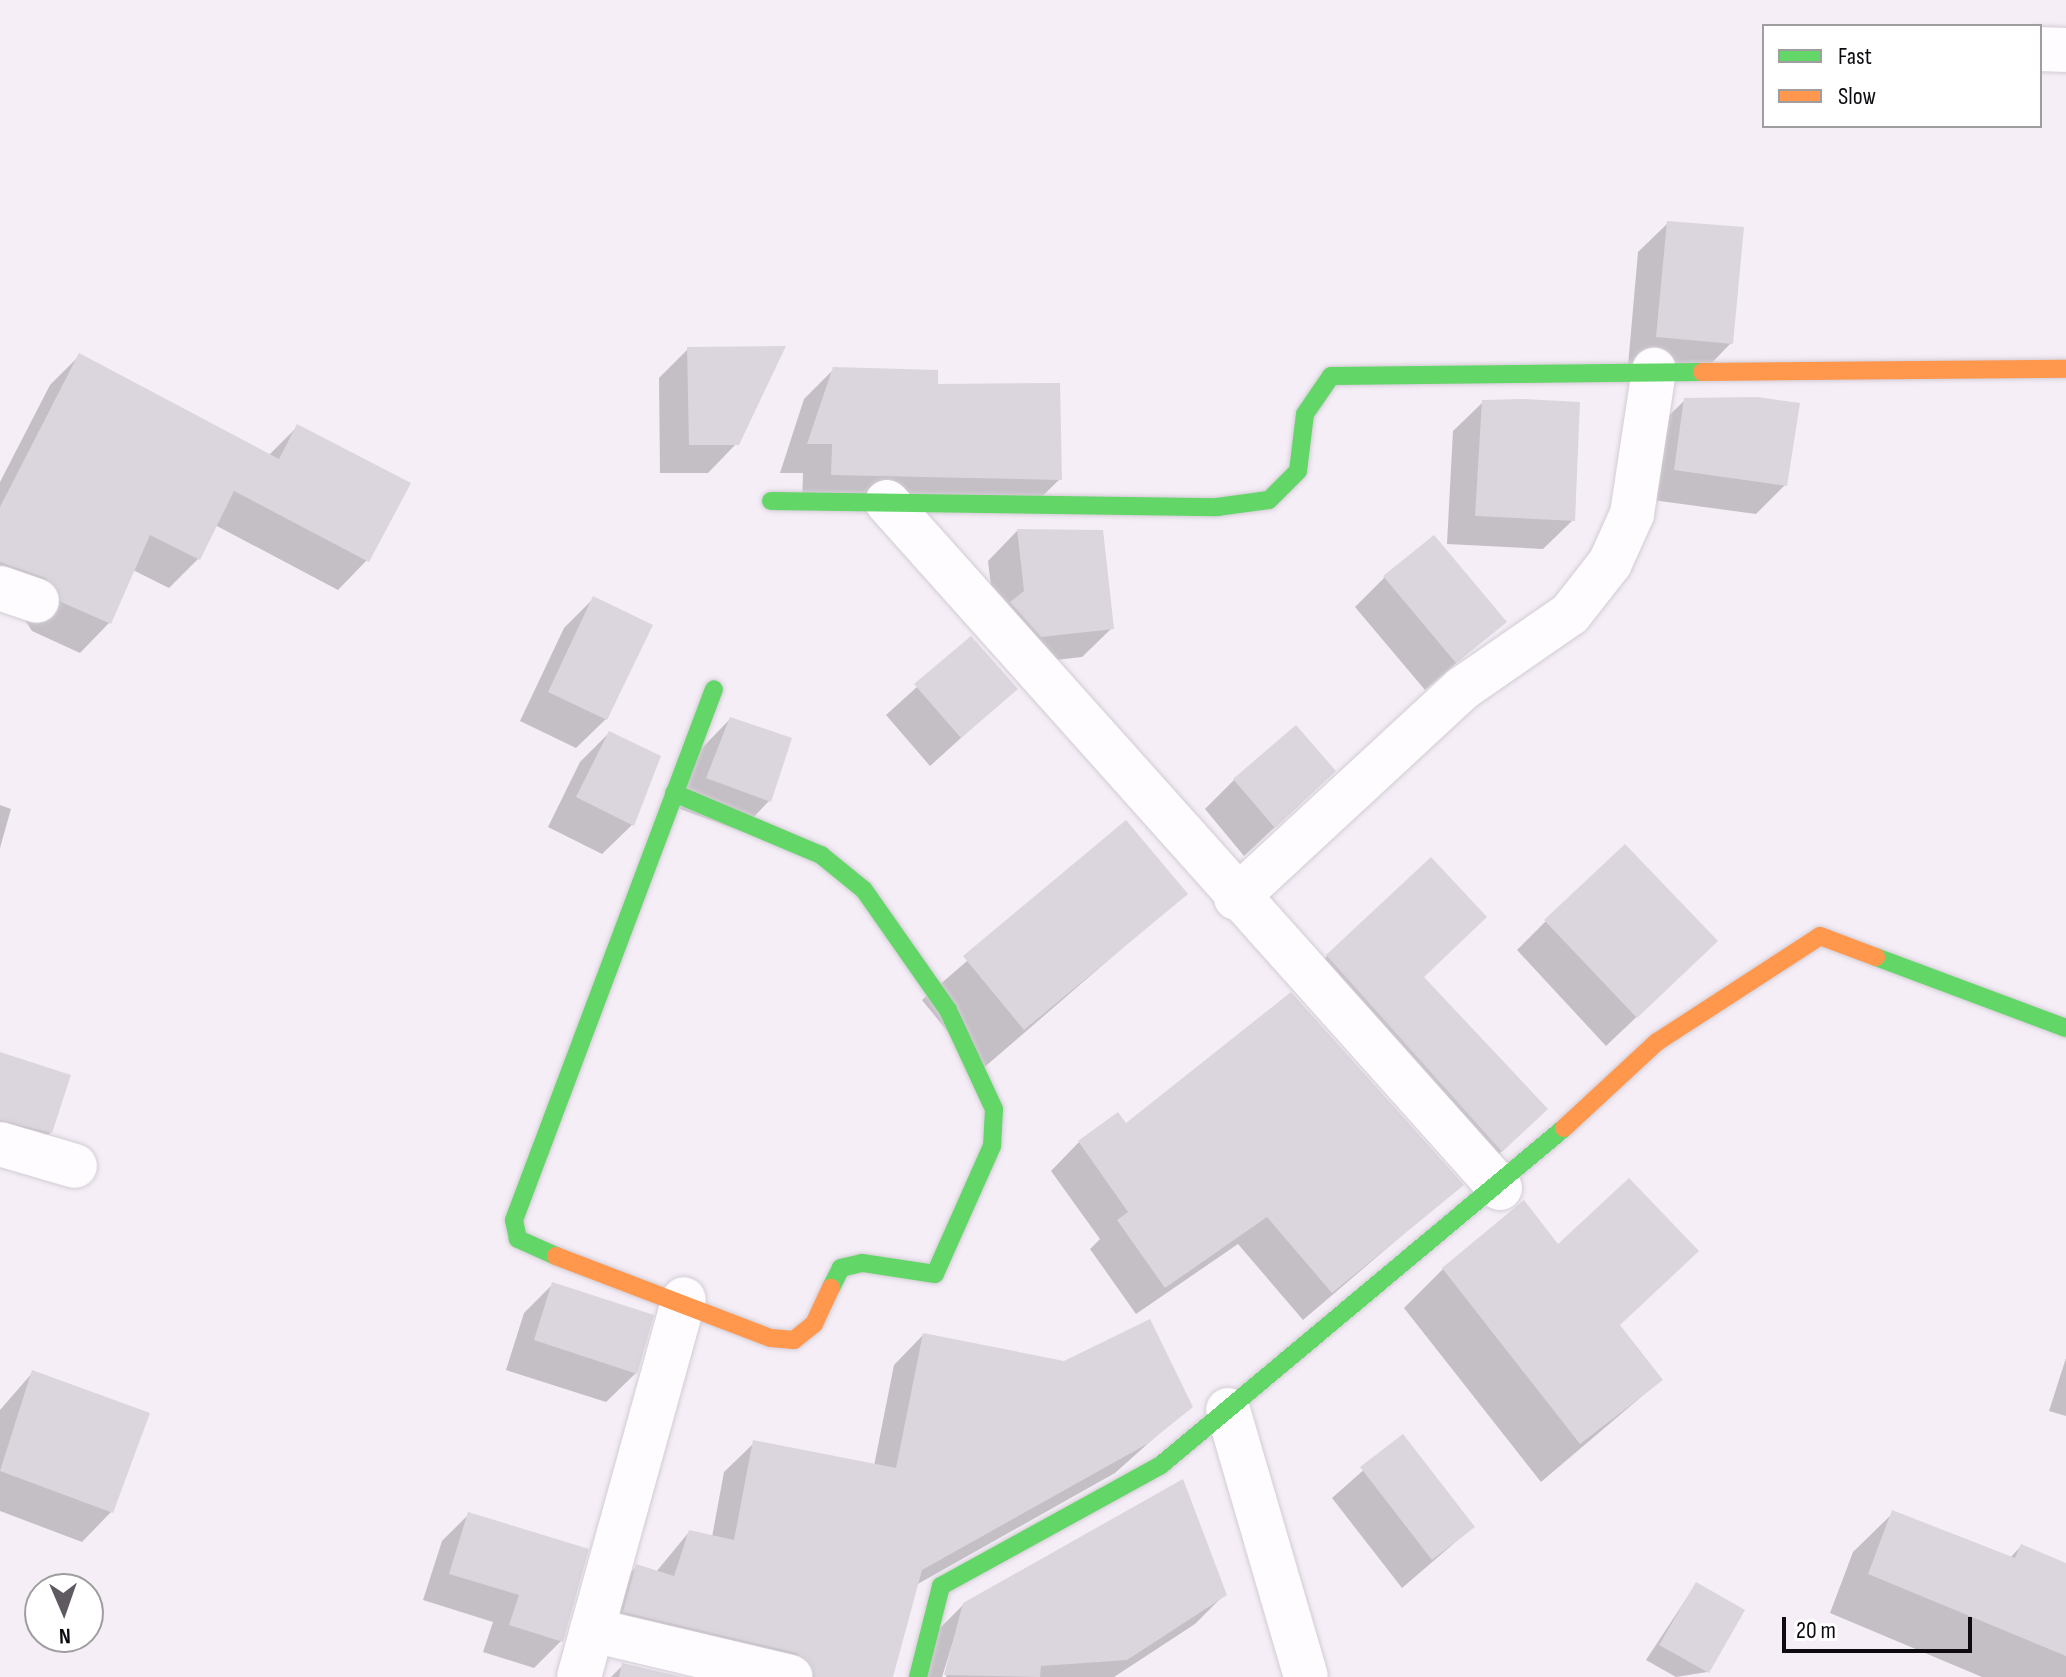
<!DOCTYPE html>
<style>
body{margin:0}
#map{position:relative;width:2066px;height:1677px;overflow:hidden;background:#f5eef7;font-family:"Sofia Sans Condensed",sans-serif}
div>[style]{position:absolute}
.shadow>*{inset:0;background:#0003}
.building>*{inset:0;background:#dbd5dd}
.roads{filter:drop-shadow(0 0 2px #d2ccd4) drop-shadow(0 0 2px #d2ccd4)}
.street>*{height:44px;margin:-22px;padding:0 22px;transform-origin:22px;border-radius:22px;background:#fefcfe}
.fast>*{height:18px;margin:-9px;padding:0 9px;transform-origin:9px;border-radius:9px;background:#63d668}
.slow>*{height:18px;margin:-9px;padding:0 9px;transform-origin:9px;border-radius:9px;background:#ff974d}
span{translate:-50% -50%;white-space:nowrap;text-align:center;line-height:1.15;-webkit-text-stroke:6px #fff;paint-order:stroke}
.legend{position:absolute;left:1762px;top:24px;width:280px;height:104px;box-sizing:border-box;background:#fff;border:2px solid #9f9d9f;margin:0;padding:10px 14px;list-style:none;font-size:24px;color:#0e0b10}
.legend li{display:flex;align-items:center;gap:16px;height:40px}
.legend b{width:40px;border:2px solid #9f9d9f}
.north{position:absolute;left:24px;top:1573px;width:80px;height:80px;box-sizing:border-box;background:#fff;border:2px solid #9f9d9f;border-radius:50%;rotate:178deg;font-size:22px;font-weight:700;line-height:32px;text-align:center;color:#0e0b10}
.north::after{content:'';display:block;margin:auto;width:28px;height:36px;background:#5f5a61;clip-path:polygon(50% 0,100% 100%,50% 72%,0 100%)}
.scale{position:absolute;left:1782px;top:1617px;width:190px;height:36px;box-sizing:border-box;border:4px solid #0e0b10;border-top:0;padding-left:10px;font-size:24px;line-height:28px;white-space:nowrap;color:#0e0b10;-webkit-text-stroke:6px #fff;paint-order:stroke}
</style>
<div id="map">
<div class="shadow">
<i style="clip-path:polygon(1668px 223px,1731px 343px,1702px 373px,1628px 366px,1638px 252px)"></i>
<i style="clip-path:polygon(688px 349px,737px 443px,708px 473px,660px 473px,659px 378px)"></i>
<i style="clip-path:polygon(79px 356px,268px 456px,298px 426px,367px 560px,338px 590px,215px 525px,198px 559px,169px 588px,133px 570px,109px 623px,80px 653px,32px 631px,17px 607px,0 600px,0 482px,50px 385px)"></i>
<i style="clip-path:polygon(834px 369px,936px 386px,1060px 479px,1030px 508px,802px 503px,803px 473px,780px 473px,804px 399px)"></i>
<i style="clip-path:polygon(1685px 400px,1785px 485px,1756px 514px,1645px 499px,1655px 429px)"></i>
<i style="clip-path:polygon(1483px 402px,1573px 520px,1543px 549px,1447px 544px,1453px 431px)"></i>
<i style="clip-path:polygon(1017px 531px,1112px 628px,1082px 657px,1011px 665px,995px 620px,988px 561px)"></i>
<i style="clip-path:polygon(1385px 577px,1504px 622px,1425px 690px,1355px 607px)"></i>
<i style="clip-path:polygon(594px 598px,606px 719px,576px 748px,520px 721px,564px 628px)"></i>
<i style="clip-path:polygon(971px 638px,1015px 689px,930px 766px,886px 715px)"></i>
<i style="clip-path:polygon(730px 719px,790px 739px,769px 801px,740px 831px,678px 808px,701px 749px)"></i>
<i style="clip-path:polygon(609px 733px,632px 825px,602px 854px,548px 827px,580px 762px)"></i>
<i style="clip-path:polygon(1234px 780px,1304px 800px,1244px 856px,1205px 809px)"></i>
<i style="clip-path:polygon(0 805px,11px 809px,0 848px)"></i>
<i style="clip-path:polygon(1126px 823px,1185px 894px,980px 1071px,922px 1000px)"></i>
<i style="clip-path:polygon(1546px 921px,1686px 970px,1606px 1046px,1517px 950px)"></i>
<i style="clip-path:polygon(1327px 956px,1422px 978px,1516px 1138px,1471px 1180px,1298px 985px)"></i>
<i style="clip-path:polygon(0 1054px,51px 1132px,21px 1162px,0 1156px)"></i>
<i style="clip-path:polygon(1079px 1142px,1461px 1185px,1303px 1320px,1238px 1244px,1136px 1314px,1090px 1249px,1100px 1239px,1051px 1171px)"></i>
<i style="clip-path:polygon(1443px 1269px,1619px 1326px,1661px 1380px,1541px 1482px,1404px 1308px)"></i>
<i style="clip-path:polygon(553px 1284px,636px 1373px,606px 1402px,506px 1370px,524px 1313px)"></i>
<i style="clip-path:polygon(923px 1335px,1190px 1406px,1115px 1473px,916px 1585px,891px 1677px,748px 1677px,595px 1641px,608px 1596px,637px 1566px,656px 1572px,689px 1532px,712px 1537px,724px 1472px,754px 1443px,874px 1466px,894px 1365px)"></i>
<i style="clip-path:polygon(2066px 1358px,2066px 1416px,2049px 1411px)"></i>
<i style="clip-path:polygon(33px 1372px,148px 1414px,111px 1512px,82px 1542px,0 1511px,0 1410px)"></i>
<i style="clip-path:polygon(1402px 1436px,1473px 1527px,1402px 1588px,1332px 1498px)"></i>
<i style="clip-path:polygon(1893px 1513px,2010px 1558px,2021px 1546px,2066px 1565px,2066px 1677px,1982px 1677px,1830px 1613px,1853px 1552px)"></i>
<i style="clip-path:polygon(469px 1514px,561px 1641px,534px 1668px,483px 1652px,493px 1622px,423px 1600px,442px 1541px)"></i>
<i style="clip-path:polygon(1696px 1584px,1707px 1672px,1676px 1677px,1646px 1660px)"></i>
<i style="clip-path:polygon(1225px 1594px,1195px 1624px,1114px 1677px,946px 1677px,961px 1616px,942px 1677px,923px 1677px,934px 1634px,964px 1604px)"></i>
<i style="clip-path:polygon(623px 1665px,674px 1677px,611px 1677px)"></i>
</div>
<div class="building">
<i style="clip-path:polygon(1667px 221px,1744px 227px,1733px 344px,1656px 337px)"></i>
<i style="clip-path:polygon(786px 346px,739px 445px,689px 445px,687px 347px)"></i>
<i style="clip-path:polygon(79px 353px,279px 459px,297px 424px,411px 483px,369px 562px,234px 491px,200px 560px,150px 535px,111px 624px,61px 602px,46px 578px,0 562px,0 507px)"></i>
<i style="clip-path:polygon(833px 367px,938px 370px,938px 384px,1060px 383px,1062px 480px,831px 475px,832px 444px,807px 444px)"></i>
<i style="clip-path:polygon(1757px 397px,1800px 403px,1787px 486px,1674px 470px,1684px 398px)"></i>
<i style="clip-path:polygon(1523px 399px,1580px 402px,1575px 521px,1475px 516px,1482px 400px)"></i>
<i style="clip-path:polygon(1017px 529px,1103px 530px,1114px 629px,1041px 637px,1010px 602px,1024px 591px)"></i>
<i style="clip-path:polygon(1434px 535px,1507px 622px,1456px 663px,1383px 576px)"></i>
<i style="clip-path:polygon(593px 596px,653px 625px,607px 720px,548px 692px)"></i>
<i style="clip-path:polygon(971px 636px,1018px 689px,961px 738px,914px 684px)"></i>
<i style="clip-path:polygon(730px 717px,792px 738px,771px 802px,706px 778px)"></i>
<i style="clip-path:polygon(1296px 725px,1336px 771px,1275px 828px,1233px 779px)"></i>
<i style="clip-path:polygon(609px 731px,661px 756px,634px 826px,576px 797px)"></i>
<i style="clip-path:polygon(1126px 820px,1188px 894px,1024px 1030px,963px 956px)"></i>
<i style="clip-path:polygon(1625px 844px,1718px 941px,1637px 1018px,1544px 920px)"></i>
<i style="clip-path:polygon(1431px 857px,1487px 917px,1424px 977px,1548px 1109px,1502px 1152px,1326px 955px)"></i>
<i style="clip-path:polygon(1291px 992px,1464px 1185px,1332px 1293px,1267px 1217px,1165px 1288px,1117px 1220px,1128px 1212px,1078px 1141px,1118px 1112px,1126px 1123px)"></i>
<i style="clip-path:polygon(0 1052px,71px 1075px,52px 1133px,0 1120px)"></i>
<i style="clip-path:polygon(1629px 1178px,1699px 1251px,1620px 1325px,1663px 1380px,1580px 1444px,1442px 1268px,1524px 1200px,1558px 1244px)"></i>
<i style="clip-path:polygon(552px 1282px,654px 1315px,637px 1374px,534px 1340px)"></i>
<i style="clip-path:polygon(1150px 1319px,1193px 1407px,1147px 1444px,922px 1570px,893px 1677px,815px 1677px,797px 1653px,623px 1612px,636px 1564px,674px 1576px,689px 1530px,734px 1540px,753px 1440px,896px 1468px,923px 1333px,1064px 1361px)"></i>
<i style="clip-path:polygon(32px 1370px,150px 1413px,113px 1513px,0 1471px)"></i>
<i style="clip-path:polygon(1403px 1434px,1475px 1527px,1432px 1560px,1360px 1467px)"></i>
<i style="clip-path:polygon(1183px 1479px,1227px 1595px,1127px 1660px,1041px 1666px,1040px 1677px,944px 1675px,963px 1603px)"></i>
<i style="clip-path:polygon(1892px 1510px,2015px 1558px,2021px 1544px,2066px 1563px,2066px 1656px,1868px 1574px)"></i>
<i style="clip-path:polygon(468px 1512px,589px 1549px,563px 1642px,509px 1625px,519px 1595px,449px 1574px)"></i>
<i style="clip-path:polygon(1696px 1582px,1745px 1610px,1709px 1673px,1659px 1645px)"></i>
<i style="clip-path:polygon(622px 1663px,682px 1677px,619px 1677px)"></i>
</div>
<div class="roads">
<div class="street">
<i style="left:2040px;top:49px;width:26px;rotate:2deg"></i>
<i style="left:887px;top:502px;width:920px;rotate:48.22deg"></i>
<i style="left:0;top:588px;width:39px;rotate:19deg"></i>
<i style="left:1236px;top:898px;width:309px;rotate:-42.8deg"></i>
<i style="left:1463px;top:688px;width:130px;rotate:-34.7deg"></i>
<i style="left:1570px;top:614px;width:65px;rotate:-51.9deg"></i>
<i style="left:1610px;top:563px;width:54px;rotate:-65.8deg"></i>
<i style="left:1632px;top:514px;width:146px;rotate:-81.3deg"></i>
<i style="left:0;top:1144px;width:78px;rotate:16.3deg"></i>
<i style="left:1228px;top:1410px;width:277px;rotate:73.7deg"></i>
<i style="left:592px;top:1630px;width:204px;rotate:13.3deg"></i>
<i style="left:579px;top:1677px;width:392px;rotate:-74.5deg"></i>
</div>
<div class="fast">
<i style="left:771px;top:501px;width:446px;rotate:0.8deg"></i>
<i style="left:1217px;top:507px;width:52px;rotate:-7.7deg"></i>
<i style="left:1269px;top:500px;width:41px;rotate:-45deg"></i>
<i style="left:1298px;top:471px;width:57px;rotate:-83deg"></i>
<i style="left:1305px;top:414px;width:46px;rotate:-55.6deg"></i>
<i style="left:1331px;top:376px;width:371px;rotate:-0.6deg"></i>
<i style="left:674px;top:793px;width:160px;rotate:22.9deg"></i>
<i style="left:821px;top:855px;width:55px;rotate:39.1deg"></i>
<i style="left:864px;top:890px;width:146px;rotate:55deg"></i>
<i style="left:948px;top:1010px;width:109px;rotate:65.1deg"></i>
<i style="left:994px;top:1109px;width:37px;rotate:93deg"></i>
<i style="left:992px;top:1146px;width:140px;rotate:114deg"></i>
<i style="left:935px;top:1274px;width:74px;rotate:-171.4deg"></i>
<i style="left:862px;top:1263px;width:22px;rotate:167deg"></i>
<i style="left:841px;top:1268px;width:22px;rotate:117deg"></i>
<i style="left:1876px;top:957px;width:203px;rotate:20.5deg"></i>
<i style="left:556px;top:1256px;width:42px;rotate:-155.9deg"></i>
<i style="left:518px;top:1239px;width:19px;rotate:-102deg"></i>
<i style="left:514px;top:1220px;width:567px;rotate:-69.36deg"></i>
<i style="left:918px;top:1677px;width:94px;rotate:-75.8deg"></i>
<i style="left:941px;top:1586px;width:251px;rotate:-28.8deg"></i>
<i style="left:1161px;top:1465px;width:525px;rotate:-39.9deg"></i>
</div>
<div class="slow">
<i style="left:1702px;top:372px;width:364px;rotate:-0.5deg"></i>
<i style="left:1564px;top:1128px;width:127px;rotate:-42.8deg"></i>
<i style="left:1657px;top:1042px;width:194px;rotate:-33deg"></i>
<i style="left:1820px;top:936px;width:60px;rotate:20.6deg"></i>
<i style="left:556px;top:1256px;width:230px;rotate:20.9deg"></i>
<i style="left:771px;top:1338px;width:23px;rotate:5deg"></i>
<i style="left:794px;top:1340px;width:26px;rotate:-39deg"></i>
<i style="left:814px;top:1324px;width:40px;rotate:-65deg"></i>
</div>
</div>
<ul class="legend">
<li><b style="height:10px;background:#63d668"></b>Fast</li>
<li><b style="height:10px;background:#ff974d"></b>Slow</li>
</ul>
<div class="north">N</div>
<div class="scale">20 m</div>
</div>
